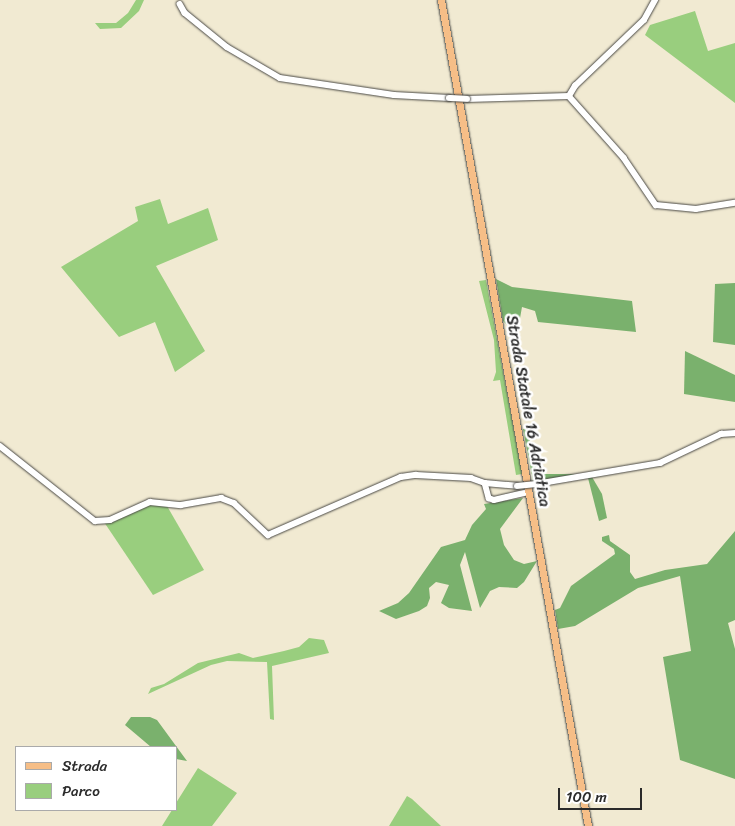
<!DOCTYPE html>
<style>
body{margin:0}
#map{position:relative;width:735px;height:826px;overflow:hidden;background:#f1ead2;font-family:Sriracha,sans-serif}
div>[style]{position:absolute}
.green>*{inset:0;background:#99ce7e}
.forest>*{inset:0;background:#7ab16d}
.roads{filter:drop-shadow(0 0 1px #494844) drop-shadow(0 0 1px #494844)}
.minor>*{height:5.5px;margin:-2.75px;padding:0 2.75px;transform-origin:2.75px;border-radius:2.75px;background:#fff}
.major>*{height:7px;margin:-3.5px;padding:0 3.5px;transform-origin:3.5px;border-radius:3.5px;background:#f6be87}
.bridges{filter:drop-shadow(0 0 1px #494844) drop-shadow(0 0 1px #494844)}
.minor-bridge>*{height:5.5px;margin:-2.75px;padding:0 2.75px;transform-origin:2.75px;border-radius:2.75px;background:#fff}
span{translate:-50% -50%;white-space:nowrap;text-align:center;line-height:1.15;-webkit-text-stroke:5px #fff;paint-order:stroke}
.street-label{font-size:16px;color:#2b2b2b}
.legend{position:absolute;left:15px;top:746px;width:162px;height:65px;box-sizing:border-box;background:#fff;border:1px solid #aaa;margin:0;padding:6px 9px;list-style:none;font-size:15px;color:#2b2b2b}
.legend li{display:flex;align-items:center;gap:10px;height:25px}
.legend b{width:25px;border:1px solid #aaa}
.scale{position:absolute;left:558px;top:788px;width:84px;height:22px;box-sizing:border-box;border:2px solid #2b2b2b;border-top:0;padding-left:6px;font-size:15px;line-height:18px;white-space:nowrap;color:#2b2b2b;-webkit-text-stroke:4px #fff;paint-order:stroke}
</style>
<div id="map">
<div class="green">
<i style="clip-path:polygon(136px 0,144px 0,139px 11px,121px 28px,100px 29px,95px 23px,116px 23px,128px 13px)"></i>
<i style="clip-path:polygon(695px 11px,708px 51px,735px 43px,735px 103px,645px 35px,650px 25px)"></i>
<i style="clip-path:polygon(160px 199px,168px 224px,208px 208px,218px 240px,156px 266px,205px 351px,175px 372px,155px 322px,119px 337px,61px 267px,138px 221px,135px 207px)"></i>
<i style="clip-path:polygon(486px 280px,522px 474px,516px 475px,500px 380px,493px 381px,496px 372px,494px 340px,479px 281px)"></i>
<i style="clip-path:polygon(149px 504px,167px 506px,204px 570px,153px 595px,104px 522px)"></i>
<i style="clip-path:polygon(309px 638px,324px 640px,329px 653px,272px 666px,274px 720px,270px 719px,267px 662px,227px 661px,211px 665px,148px 694px,151px 688px,164px 684px,198px 663px,239px 653px,253px 658px,284px 651px,299px 647px)"></i>
<i style="clip-path:polygon(198px 768px,237px 793px,212px 826px,162px 826px,172px 810px,176px 810px,176px 803px)"></i>
<i style="clip-path:polygon(407px 796px,412px 799px,441px 826px,389px 826px)"></i>
</div>
<div class="forest">
<i style="clip-path:polygon(496px 279px,512px 287px,632px 301px,636px 332px,538px 322px,535px 311px,522px 307px,517px 335px,503px 321px)"></i>
<i style="clip-path:polygon(735px 283px,735px 345px,713px 342px,715px 284px)"></i>
<i style="clip-path:polygon(685px 351px,735px 375px,735px 402px,684px 394px)"></i>
<i style="clip-path:polygon(527px 428px,538px 474px,574px 474px,576px 477px,533px 481px,523px 429px)"></i>
<i style="clip-path:polygon(592px 477px,602px 494px,607px 518px,599px 521px,588px 478px)"></i>
<i style="clip-path:polygon(523px 498px,500px 529px,504px 545px,514px 560px,524px 564px,537px 561px,524px 582px,517px 588px,499px 587px,490px 591px,480px 608px,465px 552px,460px 565px,472px 611px,449px 608px,441px 603px,449px 585px,436px 582px,429px 588px,430px 598px,427px 606px,419px 611px,396px 619px,379px 611px,398px 603px,409px 593px,441px 547px,465px 540px,472px 525px,486px 509px,484px 504px)"></i>
<i style="clip-path:polygon(735px 531px,735px 620px,728px 623px,735px 649px,735px 779px,680px 760px,663px 657px,691px 651px,680px 576px,638px 588px,575px 626px,558px 629px,555px 610px,560px 608px,571px 586px,615px 554px,614px 549px,602px 541px,602px 537px,609px 535px,610px 541px,630px 555px,630px 572px,635px 579px,665px 570px,707px 564px)"></i>
<i style="clip-path:polygon(131px 717px,150px 717px,157px 720px,187px 761px,176px 759px,176px 747px,151px 747px,125px 725px)"></i>
</div>
<div class="roads">
<div class="minor">
<i style="left:180px;top:4px;width:10px;rotate:61deg"></i>
<i style="left:185px;top:13px;width:54px;rotate:39deg"></i>
<i style="left:227px;top:47px;width:61px;rotate:30.3deg"></i>
<i style="left:280px;top:78px;width:115px;rotate:8.5deg"></i>
<i style="left:394px;top:95px;width:55px;rotate:3.1deg"></i>
<i style="left:569px;top:96px;width:83px;rotate:48.4deg"></i>
<i style="left:624px;top:158px;width:57px;rotate:55.8deg"></i>
<i style="left:656px;top:205px;width:40px;rotate:5.7deg"></i>
<i style="left:696px;top:209px;width:39px;rotate:-9deg"></i>
<i style="left:467px;top:99px;width:102px;rotate:-1.7deg"></i>
<i style="left:569px;top:96px;width:12px;rotate:-59deg"></i>
<i style="left:575px;top:86px;width:95px;rotate:-43.7deg"></i>
<i style="left:644px;top:20px;width:23px;rotate:-61deg"></i>
<i style="left:0;top:446px;width:121px;rotate:38.3deg"></i>
<i style="left:95px;top:521px;width:15px;rotate:-4deg"></i>
<i style="left:110px;top:520px;width:44px;rotate:-24.2deg"></i>
<i style="left:150px;top:502px;width:31px;rotate:6deg"></i>
<i style="left:181px;top:505px;width:41px;rotate:-9.9deg"></i>
<i style="left:221px;top:498px;width:14px;rotate:21deg"></i>
<i style="left:234px;top:503px;width:47px;rotate:43.3deg"></i>
<i style="left:268px;top:535px;width:145px;rotate:-23.6deg"></i>
<i style="left:401px;top:477px;width:15px;rotate:-8deg"></i>
<i style="left:416px;top:475px;width:55px;rotate:3.1deg"></i>
<i style="left:471px;top:478px;width:15px;rotate:20deg"></i>
<i style="left:485px;top:483px;width:16px;rotate:75deg"></i>
<i style="left:489px;top:498px;width:5px;rotate:22deg"></i>
<i style="left:494px;top:500px;width:36px;rotate:-13deg"></i>
<i style="left:485px;top:483px;width:32px;rotate:5deg"></i>
<i style="left:536px;top:484px;width:126px;rotate:-9.6deg"></i>
<i style="left:660px;top:463px;width:68px;rotate:-25.4deg"></i>
<i style="left:721px;top:434px;width:14px;rotate:-4deg"></i>
</div>
<div class="major">
<i style="left:441px;top:0;width:839px;rotate:79.91deg"></i>
</div>
</div>
<div class="bridges">
<div class="minor-bridge">
<i style="left:449px;top:98px;width:18px;rotate:3deg"></i>
<i style="left:517px;top:486px;width:19px;rotate:-6deg"></i>
</div>
</div>
<div class="street-label">
<span style="left:528px;top:411px;rotate:80deg">Strada Statale 16 Adriatica</span>
</div>
<ul class="legend">
<li><b style="height:6px;background:#f6be87"></b>Strada</li>
<li><b style="height:14px;background:#99ce7e"></b>Parco</li>
</ul>
<div class="scale">100 m</div>
</div>
